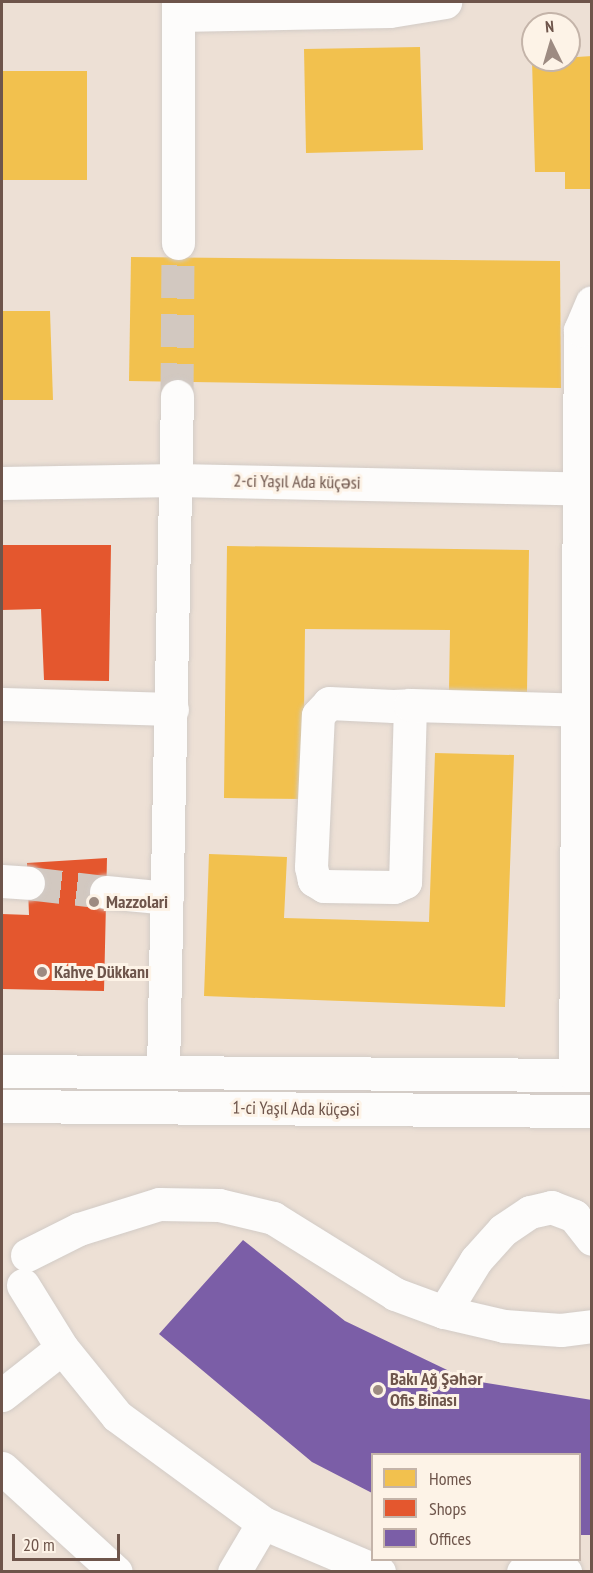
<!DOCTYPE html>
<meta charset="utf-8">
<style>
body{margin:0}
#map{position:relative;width:593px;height:1573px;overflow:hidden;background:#f4eee7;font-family:"PT Sans Narrow",sans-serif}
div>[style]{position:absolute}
.residential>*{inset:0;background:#ede0d5}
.homes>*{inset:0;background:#f2c14e}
.shops>*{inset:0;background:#e4572e}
.offices>*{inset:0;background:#7b5ea7}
.minor-tunnel>*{height:33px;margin-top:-16.5px;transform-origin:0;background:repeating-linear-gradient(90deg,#d2c8c0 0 33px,transparent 0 49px)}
.roads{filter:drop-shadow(0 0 2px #d2cbc6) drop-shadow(0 0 2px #d2cbc6)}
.minor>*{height:33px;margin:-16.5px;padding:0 16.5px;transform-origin:16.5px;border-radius:16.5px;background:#fdfcfb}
.dots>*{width:16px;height:16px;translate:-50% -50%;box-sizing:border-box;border:3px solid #fdf3e7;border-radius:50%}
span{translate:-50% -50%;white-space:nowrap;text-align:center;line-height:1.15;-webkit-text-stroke:6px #fdf3e7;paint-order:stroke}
.street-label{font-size:18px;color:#6e554b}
.poi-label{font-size:18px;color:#6e554b;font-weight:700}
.left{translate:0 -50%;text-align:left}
.frame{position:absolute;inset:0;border:3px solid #6e554b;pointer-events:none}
.legend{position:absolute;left:371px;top:1453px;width:210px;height:108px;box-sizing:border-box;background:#fdf3e7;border:2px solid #c4b4a9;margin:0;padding:8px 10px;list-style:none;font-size:18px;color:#6e554b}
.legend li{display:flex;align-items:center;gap:12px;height:30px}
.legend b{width:30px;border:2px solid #c4b4a9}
.north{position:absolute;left:521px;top:12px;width:60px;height:60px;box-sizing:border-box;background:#fdf3e7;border:2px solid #c4b4a9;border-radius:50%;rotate:355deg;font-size:16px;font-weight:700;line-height:24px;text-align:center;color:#6e554b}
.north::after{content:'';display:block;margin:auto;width:21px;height:27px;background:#9d8b82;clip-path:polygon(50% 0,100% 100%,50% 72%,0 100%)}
.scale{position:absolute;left:12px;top:1534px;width:108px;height:27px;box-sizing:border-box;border:3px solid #6e554b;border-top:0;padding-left:8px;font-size:18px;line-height:21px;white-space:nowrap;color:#6e554b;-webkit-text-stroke:4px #fdf3e7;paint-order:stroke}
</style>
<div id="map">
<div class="residential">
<i style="clip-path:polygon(evenodd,2px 2px,591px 2px,591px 1571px,2px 1571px,2px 2px,533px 24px,569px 24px,569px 60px,533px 60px,533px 24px,2px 2px,372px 1454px,580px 1454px,580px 1560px,372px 1560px,372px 1454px)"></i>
</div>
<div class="homes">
<i style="clip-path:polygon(420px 47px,423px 150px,306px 153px,304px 49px)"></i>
<i style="clip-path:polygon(592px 56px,592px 189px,565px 189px,565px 172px,535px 172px,532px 60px)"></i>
<i style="clip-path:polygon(2px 71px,87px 71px,87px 180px,2px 180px)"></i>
<i style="clip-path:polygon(131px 257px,560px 261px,561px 388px,129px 381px)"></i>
<i style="clip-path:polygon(2px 311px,50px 311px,53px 400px,2px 400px)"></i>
<i style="clip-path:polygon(227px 546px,529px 550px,527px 692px,449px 691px,450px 630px,305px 629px,303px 799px,224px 798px)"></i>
<i style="clip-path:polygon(435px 753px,514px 755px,505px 1007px,204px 996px,209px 854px,287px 857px,284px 918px,429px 922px)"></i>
</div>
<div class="shops">
<i style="clip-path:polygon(2px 545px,111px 545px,109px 681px,44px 680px,41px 609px,2px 610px)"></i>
<i style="clip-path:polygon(107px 858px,104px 991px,2px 989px,2px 914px,29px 915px,27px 863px)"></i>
</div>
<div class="offices">
<i style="clip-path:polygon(243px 1240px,345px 1321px,468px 1380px,592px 1400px,592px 1535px,580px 1535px,580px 1454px,372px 1454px,372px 1493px,312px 1462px,159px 1334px)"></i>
</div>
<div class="minor-tunnel">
<i style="left:177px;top:396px;width:153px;rotate:-89.6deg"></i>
<i style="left:28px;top:883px;width:79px;rotate:6.6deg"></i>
</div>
<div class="roads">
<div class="minor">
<i style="left:178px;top:15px;width:212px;rotate:-1.1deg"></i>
<i style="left:390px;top:11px;width:56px;rotate:-9.3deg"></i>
<i style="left:178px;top:243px;width:241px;rotate:-90deg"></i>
<i style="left:2px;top:483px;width:175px;rotate:-1deg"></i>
<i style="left:177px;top:480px;width:415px;rotate:1.2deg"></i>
<i style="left:2px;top:704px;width:170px;rotate:1.7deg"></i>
<i style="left:410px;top:705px;width:177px;rotate:91.6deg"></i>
<i style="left:405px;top:882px;width:12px;rotate:156deg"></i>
<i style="left:394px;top:887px;width:70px;rotate:-179.2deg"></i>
<i style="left:324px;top:886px;width:12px;rotate:-149deg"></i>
<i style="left:314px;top:880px;width:13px;rotate:-103deg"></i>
<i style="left:311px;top:867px;width:152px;rotate:-87.4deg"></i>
<i style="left:318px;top:715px;width:16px;rotate:-47deg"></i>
<i style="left:329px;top:703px;width:64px;rotate:2.7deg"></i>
<i style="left:393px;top:706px;width:17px;rotate:-3deg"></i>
<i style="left:410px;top:705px;width:182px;rotate:1.6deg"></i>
<i style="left:2px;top:881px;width:26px;rotate:4deg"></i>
<i style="left:106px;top:892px;width:61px;rotate:5.6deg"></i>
<i style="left:163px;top:1070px;width:674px;rotate:-88.81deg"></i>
<i style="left:2px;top:1071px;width:590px;rotate:0.39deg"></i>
<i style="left:575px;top:1075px;width:745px;rotate:-89.62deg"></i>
<i style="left:580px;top:330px;width:30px;rotate:-67deg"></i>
<i style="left:2px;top:1106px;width:590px;rotate:0.49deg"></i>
<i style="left:27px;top:1255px;width:58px;rotate:-26.6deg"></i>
<i style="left:79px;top:1229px;width:84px;rotate:-17.4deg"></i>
<i style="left:159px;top:1204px;width:60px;rotate:1deg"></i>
<i style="left:219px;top:1205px;width:56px;rotate:13.5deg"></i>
<i style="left:273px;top:1218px;width:144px;rotate:31.9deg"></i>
<i style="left:395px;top:1294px;width:52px;rotate:20.2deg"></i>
<i style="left:444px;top:1312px;width:62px;rotate:13.1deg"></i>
<i style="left:504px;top:1326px;width:57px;rotate:4deg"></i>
<i style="left:561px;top:1330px;width:31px;rotate:-7deg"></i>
<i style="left:23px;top:1285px;width:74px;rotate:58.2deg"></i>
<i style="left:62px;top:1348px;width:87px;rotate:51deg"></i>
<i style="left:117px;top:1416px;width:181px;rotate:36.2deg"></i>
<i style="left:263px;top:1523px;width:126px;rotate:22.9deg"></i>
<i style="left:444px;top:1312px;width:61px;rotate:-58.4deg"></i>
<i style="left:476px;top:1260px;width:40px;rotate:-48deg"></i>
<i style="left:503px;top:1230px;width:32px;rotate:-34deg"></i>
<i style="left:530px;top:1212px;width:22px;rotate:-13deg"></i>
<i style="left:551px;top:1207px;width:25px;rotate:21deg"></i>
<i style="left:574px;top:1216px;width:29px;rotate:52deg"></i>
<i style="left:2px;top:1395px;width:76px;rotate:-38.1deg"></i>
<i style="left:2px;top:1468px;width:154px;rotate:42.4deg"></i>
<i style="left:234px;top:1572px;width:57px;rotate:-59.4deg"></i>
<i style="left:523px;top:1572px;width:19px;rotate:-18deg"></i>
<i style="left:541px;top:1566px;width:25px;rotate:14deg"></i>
</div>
</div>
<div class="dots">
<i style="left:94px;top:902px;background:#9d8b82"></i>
<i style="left:42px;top:972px;background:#9d8b82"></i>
<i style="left:378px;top:1390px;background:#9d8b82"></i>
</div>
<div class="street-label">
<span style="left:297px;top:482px;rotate:1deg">2-ci Yaşıl Ada küçəsi</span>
<span style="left:296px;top:1109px;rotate:1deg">1-ci Yaşıl Ada küçəsi</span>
</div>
<div class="poi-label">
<span class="left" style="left:106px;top:902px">Mazzolari</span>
<span class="left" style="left:54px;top:972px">Kahve Dükkanı</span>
<span class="left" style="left:390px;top:1390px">Bakı Ağ Şəhər<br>Ofis Binası</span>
</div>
<div class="frame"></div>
<ul class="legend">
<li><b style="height:16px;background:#f2c14e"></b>Homes</li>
<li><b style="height:16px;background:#e4572e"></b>Shops</li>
<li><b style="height:16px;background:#7b5ea7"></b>Offices</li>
</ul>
<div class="north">N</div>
<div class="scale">20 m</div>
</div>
